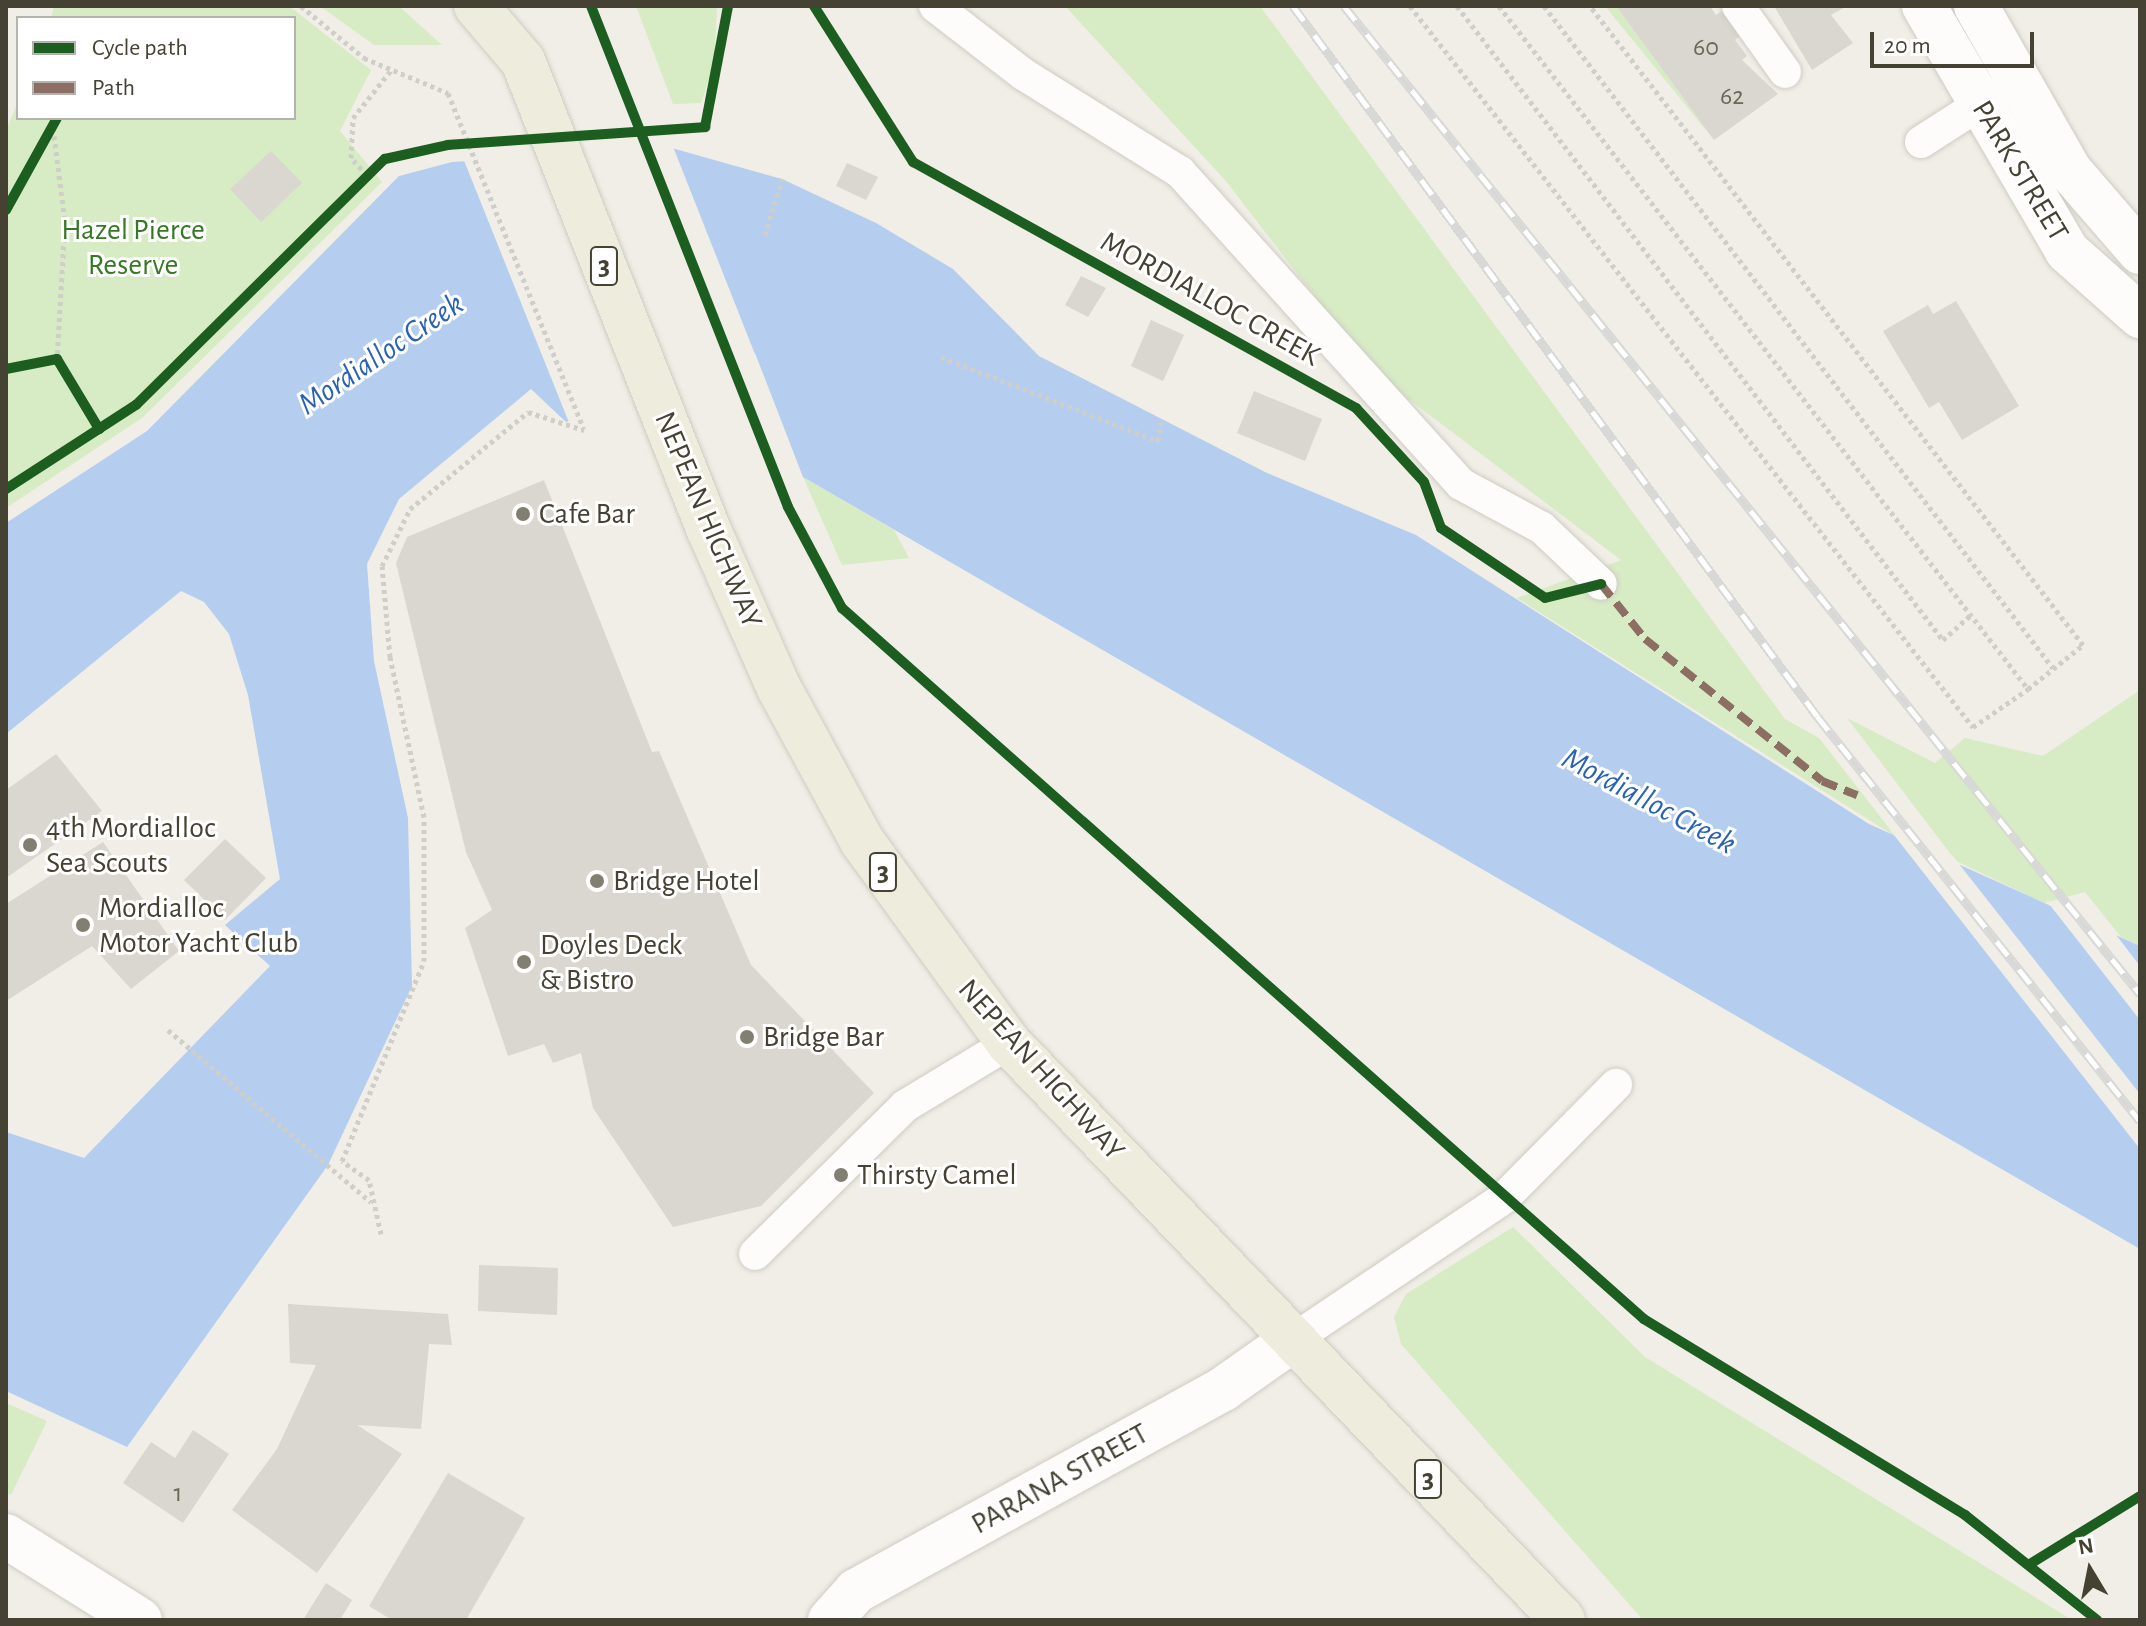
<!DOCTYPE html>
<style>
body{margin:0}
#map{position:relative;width:2146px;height:1626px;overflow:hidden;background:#f0eee6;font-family:"Alegreya Sans",sans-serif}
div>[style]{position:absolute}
.green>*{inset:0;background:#d7ebc5}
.water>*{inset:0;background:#b5ceef}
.pier>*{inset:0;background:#f0eee6}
.building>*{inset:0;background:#d9d7cf}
.path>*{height:5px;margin-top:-2.5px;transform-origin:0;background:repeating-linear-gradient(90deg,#d0cec9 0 4px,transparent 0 8px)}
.roads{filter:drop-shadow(0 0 2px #cdccc4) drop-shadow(0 0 2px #cdccc4)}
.service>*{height:32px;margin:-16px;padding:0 16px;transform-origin:16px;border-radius:16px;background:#fdfcfb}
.minor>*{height:44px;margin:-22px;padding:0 22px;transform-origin:22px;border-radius:22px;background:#fdfcfb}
.tertiary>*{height:44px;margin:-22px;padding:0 22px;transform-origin:22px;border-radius:22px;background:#fdfcfb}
.trunk>*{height:44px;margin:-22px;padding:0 22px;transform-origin:22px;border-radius:22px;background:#eeecdc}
.rail>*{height:9px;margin-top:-4.5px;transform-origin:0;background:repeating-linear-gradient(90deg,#fff 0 18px,#d8d8d7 0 36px);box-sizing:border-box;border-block:2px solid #d8d8d7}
.quiet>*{height:8px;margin-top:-4px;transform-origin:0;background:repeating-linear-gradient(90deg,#8d6e63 0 16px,transparent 0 24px)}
.cycleway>*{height:10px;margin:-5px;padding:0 5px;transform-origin:5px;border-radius:5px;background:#1b5e20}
.dots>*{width:22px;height:22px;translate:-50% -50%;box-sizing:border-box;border:4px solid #fff;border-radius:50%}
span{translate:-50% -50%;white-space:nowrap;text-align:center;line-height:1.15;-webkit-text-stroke:6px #fff;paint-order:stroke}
.number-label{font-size:26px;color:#6b675b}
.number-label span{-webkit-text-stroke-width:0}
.shield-label span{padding:2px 6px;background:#fff;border:2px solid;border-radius:6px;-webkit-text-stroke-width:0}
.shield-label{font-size:28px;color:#454133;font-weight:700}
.street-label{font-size:30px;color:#454133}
.park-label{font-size:30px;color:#367825}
.poi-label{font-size:30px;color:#454133}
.left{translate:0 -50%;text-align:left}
.water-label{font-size:32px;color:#2962b4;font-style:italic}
.frame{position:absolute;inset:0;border:8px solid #454133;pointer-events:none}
.legend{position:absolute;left:16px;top:16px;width:280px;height:104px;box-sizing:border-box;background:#fff;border:2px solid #b5b3ad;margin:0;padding:10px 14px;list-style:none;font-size:24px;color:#454133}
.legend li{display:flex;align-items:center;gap:16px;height:40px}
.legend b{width:40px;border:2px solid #b5b3ad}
.north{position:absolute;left:2050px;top:1530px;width:80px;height:80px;-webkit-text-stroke:6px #fff;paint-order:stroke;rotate:350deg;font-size:22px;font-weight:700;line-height:32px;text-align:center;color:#454133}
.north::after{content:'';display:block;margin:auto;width:28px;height:36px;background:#454133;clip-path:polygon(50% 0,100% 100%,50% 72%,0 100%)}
.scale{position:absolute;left:1870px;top:32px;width:164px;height:36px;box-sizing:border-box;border:4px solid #454133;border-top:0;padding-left:10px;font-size:24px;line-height:28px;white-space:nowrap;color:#454133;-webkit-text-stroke:6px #fff;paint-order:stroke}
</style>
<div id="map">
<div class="green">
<i style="clip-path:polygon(54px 6px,289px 6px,371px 70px,340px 131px,382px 182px,142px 418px,6px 508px,6px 131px,18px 101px,18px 118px,294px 118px,294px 18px,51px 18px)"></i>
<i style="clip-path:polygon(320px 6px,399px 6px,442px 45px,374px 45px)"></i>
<i style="clip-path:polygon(636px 6px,717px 6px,714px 65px,701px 103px,673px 104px)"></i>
<i style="clip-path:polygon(1065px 6px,1260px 6px,1785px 719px,1819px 738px,1896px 837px,1517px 598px,1621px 560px,1374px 373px,1225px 180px)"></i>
<i style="clip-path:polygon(1605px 6px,1616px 6px,1714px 140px)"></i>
<i style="clip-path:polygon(803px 477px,894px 530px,909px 558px,842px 565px)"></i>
<i style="clip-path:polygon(2140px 690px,2140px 946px,2121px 937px,2085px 892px,2044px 903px,1956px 861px,1847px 718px,1935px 763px,1965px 738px,2043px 756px)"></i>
<i style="clip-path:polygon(1513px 1227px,1645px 1357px,2072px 1620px,1643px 1620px,1401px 1344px,1394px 1317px,1406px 1294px)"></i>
<i style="clip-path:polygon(6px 1403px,47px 1421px,11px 1495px,6px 1492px)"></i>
</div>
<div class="water">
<i style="clip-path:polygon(654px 143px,782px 179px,876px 223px,953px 269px,1039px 356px,1267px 473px,1416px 535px,1869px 824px,2140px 946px,2140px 1249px,803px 477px,755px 353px,566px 422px,531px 389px,399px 499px,367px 564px,374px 661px,408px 818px,412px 986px,328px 1165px,127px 1447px,6px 1391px,6px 1132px,84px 1158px,270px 966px,225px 925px,280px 879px,248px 695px,229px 634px,204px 602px,181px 591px,6px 734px,6px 523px,147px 431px,399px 176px,452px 162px,646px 151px)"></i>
</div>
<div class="pier">
<i style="clip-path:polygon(654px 139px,672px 144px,760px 367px,753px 358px,570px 425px,463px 158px,644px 147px)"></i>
<i style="clip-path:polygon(1890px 830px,1952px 855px,2140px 1094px,2140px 1149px)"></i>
<i style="clip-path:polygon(2046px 900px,2110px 927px,2140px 966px,2140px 1020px)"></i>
</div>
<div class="building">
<i style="clip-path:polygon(1616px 6px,1710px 6px,1716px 15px,1725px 9px,1743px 33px,1735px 40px,1747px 56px,1742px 60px,1778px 94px,1714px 140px)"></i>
<i style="clip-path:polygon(1774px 6px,1847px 6px,1831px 15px,1853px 43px,1812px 70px)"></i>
<i style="clip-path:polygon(271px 151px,302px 183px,261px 222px,230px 189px)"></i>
<i style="clip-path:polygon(847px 163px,878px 177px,866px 200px,836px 186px)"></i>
<i style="clip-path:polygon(1081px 276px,1106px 288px,1088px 317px,1065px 305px)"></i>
<i style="clip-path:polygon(1956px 301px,2019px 406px,1962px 440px,1939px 402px,1929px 408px,1883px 331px,1928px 305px,1933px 314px)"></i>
<i style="clip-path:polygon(1151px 320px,1184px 335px,1163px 381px,1131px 366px)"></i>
<i style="clip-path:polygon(1254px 391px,1322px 419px,1305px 461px,1237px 433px)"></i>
<i style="clip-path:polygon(544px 480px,652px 752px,659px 751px,751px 965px,874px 1093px,761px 1206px,673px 1227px,593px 1108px,581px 1053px,553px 1063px,544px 1044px,508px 1056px,465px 928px,492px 910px,466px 852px,396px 563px,407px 537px)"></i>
<i style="clip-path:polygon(56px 754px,102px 811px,6px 878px,6px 790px)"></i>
<i style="clip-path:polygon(225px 839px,266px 878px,225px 920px,184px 880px)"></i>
<i style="clip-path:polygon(103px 842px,179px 951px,131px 989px,92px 946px,6px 1001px,6px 904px)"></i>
<i style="clip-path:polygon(479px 1265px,558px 1268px,557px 1315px,478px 1311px)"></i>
<i style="clip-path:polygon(288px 1304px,448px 1314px,452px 1345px,429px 1344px,421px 1429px,357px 1425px,402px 1454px,317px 1573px,232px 1510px,277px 1449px,316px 1365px,290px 1363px)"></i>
<i style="clip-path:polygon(193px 1430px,229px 1454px,183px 1523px,123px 1483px,151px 1442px,175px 1458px)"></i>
<i style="clip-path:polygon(448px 1473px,525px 1518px,466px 1620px,392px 1620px,369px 1606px)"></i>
<i style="clip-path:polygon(326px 1583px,352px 1600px,340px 1620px,303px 1620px)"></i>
</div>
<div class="path">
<i style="left:301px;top:6px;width:82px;rotate:39.5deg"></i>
<i style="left:364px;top:58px;width:91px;rotate:22.6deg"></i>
<i style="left:448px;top:93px;width:362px;rotate:68deg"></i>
<i style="left:1410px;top:6px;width:915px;rotate:52.02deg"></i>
<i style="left:1973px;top:727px;width:67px;rotate:-34.6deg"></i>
<i style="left:1457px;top:6px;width:799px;rotate:52.53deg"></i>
<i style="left:1943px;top:640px;width:36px;rotate:-42deg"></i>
<i style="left:1499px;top:6px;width:864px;rotate:52.24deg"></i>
<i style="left:2028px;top:689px;width:70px;rotate:-38.7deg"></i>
<i style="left:2083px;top:645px;width:807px;rotate:-127.65deg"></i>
<i style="left:1544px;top:6px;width:835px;rotate:52.44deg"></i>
<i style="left:53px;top:128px;width:95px;rotate:82.7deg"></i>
<i style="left:65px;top:222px;width:137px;rotate:93.3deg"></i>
<i style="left:367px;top:175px;width:23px;rotate:-133deg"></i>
<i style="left:351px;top:158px;width:40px;rotate:-87.1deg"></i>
<i style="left:353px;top:118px;width:63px;rotate:-51.5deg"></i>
<i style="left:765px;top:235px;width:59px;rotate:-73.1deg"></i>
<i style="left:941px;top:357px;width:233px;rotate:21.2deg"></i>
<i style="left:1158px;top:441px;width:19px;rotate:-81deg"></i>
<i style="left:168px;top:1030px;width:266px;rotate:40.3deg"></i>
<i style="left:381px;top:1234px;width:55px;rotate:-102.5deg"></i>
<i style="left:369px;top:1180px;width:33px;rotate:-145deg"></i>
<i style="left:342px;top:1161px;width:216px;rotate:-67.7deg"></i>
<i style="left:424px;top:961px;width:144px;rotate:-90deg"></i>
<i style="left:424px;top:817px;width:164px;rotate:-102deg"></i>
<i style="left:390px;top:657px;width:91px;rotate:-95deg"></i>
<i style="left:382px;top:566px;width:64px;rotate:-63.8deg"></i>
<i style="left:410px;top:509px;width:153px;rotate:-39.4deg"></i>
<i style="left:528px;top:412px;width:59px;rotate:17.8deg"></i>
</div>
<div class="roads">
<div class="service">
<i style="left:935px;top:6px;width:111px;rotate:37.7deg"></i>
<i style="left:1023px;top:74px;width:185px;rotate:32deg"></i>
<i style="left:1180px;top:172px;width:420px;rotate:48deg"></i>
<i style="left:1461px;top:484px;width:92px;rotate:28.5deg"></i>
<i style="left:1542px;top:528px;width:81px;rotate:43.5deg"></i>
<i style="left:1738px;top:6px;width:81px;rotate:54.5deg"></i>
<i style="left:1921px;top:142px;width:93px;rotate:-32.7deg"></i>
<i style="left:755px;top:1254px;width:211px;rotate:-44.6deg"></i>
<i style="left:905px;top:1106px;width:122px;rotate:-31.2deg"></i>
<i style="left:1294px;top:1339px;width:254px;rotate:-33.9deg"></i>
<i style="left:1505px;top:1197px;width:158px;rotate:-45.3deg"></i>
</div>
<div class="minor">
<i style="left:6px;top:1536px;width:158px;rotate:32.1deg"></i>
<i style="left:830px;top:1620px;width:39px;rotate:-48deg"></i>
<i style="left:856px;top:1591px;width:419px;rotate:-28.8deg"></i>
<i style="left:1223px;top:1389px;width:87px;rotate:-35.2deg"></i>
</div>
<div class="tertiary">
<i style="left:1924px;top:6px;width:284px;rotate:59.7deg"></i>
<i style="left:2067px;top:251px;width:98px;rotate:41.7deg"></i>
<i style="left:1976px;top:6px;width:190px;rotate:60.3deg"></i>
<i style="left:2070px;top:171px;width:107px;rotate:49.2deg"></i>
</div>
<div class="trunk">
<i style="left:476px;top:6px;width:72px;rotate:49.5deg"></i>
<i style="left:523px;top:61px;width:502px;rotate:68.39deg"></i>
<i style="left:708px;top:528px;width:175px;rotate:66.1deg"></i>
<i style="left:779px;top:688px;width:174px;rotate:61.5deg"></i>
<i style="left:862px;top:841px;width:250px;rotate:54deg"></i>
<i style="left:1009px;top:1043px;width:800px;rotate:46.17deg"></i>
</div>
</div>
<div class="rail">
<i style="left:1293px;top:6px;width:882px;rotate:53.57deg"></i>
<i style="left:1817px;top:716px;width:518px;rotate:51.43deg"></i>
<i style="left:1344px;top:6px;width:1269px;rotate:51.14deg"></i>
</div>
<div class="quiet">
<i style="left:1601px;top:584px;width:70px;rotate:51.3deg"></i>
<i style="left:1645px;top:639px;width:227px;rotate:38.7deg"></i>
<i style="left:1822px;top:781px;width:38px;rotate:22deg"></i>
</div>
<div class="cycleway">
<i style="left:591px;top:6px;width:538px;rotate:68.53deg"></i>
<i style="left:788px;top:507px;width:115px;rotate:61.9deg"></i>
<i style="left:842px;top:608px;width:1072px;rotate:41.56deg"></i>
<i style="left:1644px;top:1319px;width:376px;rotate:31.4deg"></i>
<i style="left:1965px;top:1515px;width:169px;rotate:38.5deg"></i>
<i style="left:814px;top:6px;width:185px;rotate:57.6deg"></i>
<i style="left:913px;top:162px;width:507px;rotate:29.04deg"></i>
<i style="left:1356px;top:408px;width:100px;rotate:47.4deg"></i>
<i style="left:1424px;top:482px;width:49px;rotate:69.7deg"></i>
<i style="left:1441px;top:528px;width:125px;rotate:33.9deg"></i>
<i style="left:1545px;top:598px;width:58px;rotate:-14deg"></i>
<i style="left:6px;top:210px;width:105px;rotate:-61deg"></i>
<i style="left:6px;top:369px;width:52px;rotate:-11.1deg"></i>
<i style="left:57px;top:359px;width:82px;rotate:59deg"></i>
<i style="left:6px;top:489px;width:155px;rotate:-32.9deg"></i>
<i style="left:136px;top:405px;width:350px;rotate:-44.7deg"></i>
<i style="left:385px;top:159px;width:65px;rotate:-12.5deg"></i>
<i style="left:448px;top:145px;width:258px;rotate:-4deg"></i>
<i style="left:705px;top:127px;width:123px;rotate:-79.2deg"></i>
<i style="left:2030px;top:1564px;width:129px;rotate:-31.7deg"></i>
</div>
<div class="dots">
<i style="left:523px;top:514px;background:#817e72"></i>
<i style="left:30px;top:845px;background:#817e72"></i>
<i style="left:597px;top:881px;background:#817e72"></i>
<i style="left:83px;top:925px;background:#817e72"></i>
<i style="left:524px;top:962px;background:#817e72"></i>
<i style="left:747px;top:1037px;background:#817e72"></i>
<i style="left:841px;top:1175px;background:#817e72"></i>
</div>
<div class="number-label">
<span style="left:1706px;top:48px">60</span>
<span style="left:1732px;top:97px">62</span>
<span style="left:178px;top:1494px">1</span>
</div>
<div class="shield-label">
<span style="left:604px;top:266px">3</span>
<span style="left:883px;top:872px">3</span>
<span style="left:1428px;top:1479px">3</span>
</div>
<div class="street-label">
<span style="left:2020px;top:171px;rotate:59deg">PARK STREET</span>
<span style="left:1210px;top:299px;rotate:29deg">MORDIALLOC CREEK</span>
<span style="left:708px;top:520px;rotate:67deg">NEPEAN HIGHWAY</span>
<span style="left:1041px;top:1070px;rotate:48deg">NEPEAN HIGHWAY</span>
<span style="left:1060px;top:1479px;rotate:-29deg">PARANA STREET</span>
</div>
<div class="park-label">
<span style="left:133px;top:247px">Hazel Pierce<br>Reserve</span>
</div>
<div class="poi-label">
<span class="left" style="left:539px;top:514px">Cafe Bar</span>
<span class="left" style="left:46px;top:845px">4th Mordialloc<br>Sea Scouts</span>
<span class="left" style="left:613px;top:881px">Bridge Hotel</span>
<span class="left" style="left:99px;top:925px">Mordialloc<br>Motor Yacht Club</span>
<span class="left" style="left:540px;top:962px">Doyles Deck<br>&amp; Bistro</span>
<span class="left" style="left:763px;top:1037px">Bridge Bar</span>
<span class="left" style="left:857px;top:1175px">Thirsty Camel</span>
</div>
<div class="water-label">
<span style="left:381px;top:354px;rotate:-34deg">Mordialloc Creek</span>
<span style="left:1649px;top:801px;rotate:28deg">Mordialloc Creek</span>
</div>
<div class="frame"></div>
<ul class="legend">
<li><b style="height:10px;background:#1b5e20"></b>Cycle path</li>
<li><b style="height:10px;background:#8d6e63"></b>Path</li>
</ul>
<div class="north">N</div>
<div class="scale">20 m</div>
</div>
